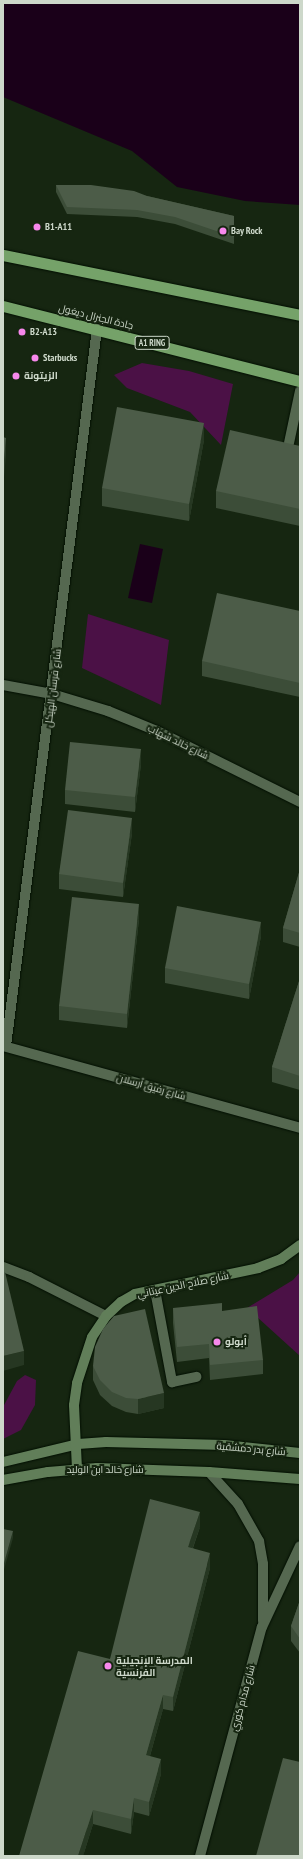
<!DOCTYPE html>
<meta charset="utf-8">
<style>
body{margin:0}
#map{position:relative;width:303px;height:1859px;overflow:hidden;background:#162611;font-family:"PT Sans Narrow",Cairo,sans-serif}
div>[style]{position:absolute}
.green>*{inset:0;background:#4b1146}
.water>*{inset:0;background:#1a0019}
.roads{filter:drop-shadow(0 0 1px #020f01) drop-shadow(0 0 1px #020f01)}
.service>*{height:10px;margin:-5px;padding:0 5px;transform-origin:5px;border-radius:5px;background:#556850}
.minor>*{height:10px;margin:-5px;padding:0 5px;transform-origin:5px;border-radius:5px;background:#556850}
.tertiary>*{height:10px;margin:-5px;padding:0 5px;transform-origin:5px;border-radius:5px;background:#556850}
.secondary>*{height:10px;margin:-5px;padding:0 5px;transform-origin:5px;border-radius:5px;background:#617e59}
.trunk>*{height:11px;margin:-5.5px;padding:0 5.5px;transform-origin:5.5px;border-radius:5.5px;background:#75a269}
.wall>*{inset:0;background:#3c4d38}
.shaded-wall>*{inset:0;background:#263722}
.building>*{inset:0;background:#4c5c48}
.dots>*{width:11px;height:11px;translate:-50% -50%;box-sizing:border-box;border:2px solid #162611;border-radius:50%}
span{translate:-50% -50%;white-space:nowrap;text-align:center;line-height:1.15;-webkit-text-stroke:4px #162611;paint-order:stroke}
.shield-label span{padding:1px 3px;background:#162611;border:1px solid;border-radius:3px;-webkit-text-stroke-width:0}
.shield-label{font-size:9px;color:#cdd8ca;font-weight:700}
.poi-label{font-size:10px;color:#cdd8ca;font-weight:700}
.left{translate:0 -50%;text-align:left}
.street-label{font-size:10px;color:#cdd8ca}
.frame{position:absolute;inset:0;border:4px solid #cdd8ca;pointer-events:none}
</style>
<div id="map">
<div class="green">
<i style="clip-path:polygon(142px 363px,189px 371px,233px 384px,221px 445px,190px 412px,127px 388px,114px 375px)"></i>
<i style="clip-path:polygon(88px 614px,169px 640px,161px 705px,82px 668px)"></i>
<i style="clip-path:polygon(300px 1272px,300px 1356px,247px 1308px,293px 1280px)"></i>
<i style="clip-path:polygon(25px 1375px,36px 1380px,35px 1405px,21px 1430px,3px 1439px,3px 1407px,17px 1381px)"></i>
</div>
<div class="water">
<i style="clip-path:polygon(3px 3px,300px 3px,300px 205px,245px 201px,177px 187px,132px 151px,3px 97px)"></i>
<i style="clip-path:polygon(140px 544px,163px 549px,152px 603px,128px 598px)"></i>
</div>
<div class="roads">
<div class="service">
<i style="left:155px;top:1290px;width:94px;rotate:79.5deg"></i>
<i style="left:172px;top:1382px;width:25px;rotate:-12deg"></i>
</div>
<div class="minor">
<i style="left:289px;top:443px;width:53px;rotate:-78.1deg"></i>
<i style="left:3px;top:685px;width:50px;rotate:10.4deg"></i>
<i style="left:52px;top:694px;width:59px;rotate:16.9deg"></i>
<i style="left:108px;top:711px;width:53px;rotate:22.2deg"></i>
<i style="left:157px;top:731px;width:160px;rotate:26.4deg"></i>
<i style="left:3px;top:1046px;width:308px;rotate:15.4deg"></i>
<i style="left:6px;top:1046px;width:723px;rotate:-82.77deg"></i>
<i style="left:3px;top:1267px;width:28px;rotate:21deg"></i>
<i style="left:29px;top:1277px;width:86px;rotate:26.9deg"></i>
</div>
<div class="tertiary">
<i style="left:209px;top:1472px;width:43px;rotate:47.8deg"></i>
<i style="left:238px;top:1504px;width:43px;rotate:60.4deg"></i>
<i style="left:259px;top:1541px;width:23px;rotate:80deg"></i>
<i style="left:263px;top:1564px;width:57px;rotate:90deg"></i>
<i style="left:200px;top:1856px;width:237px;rotate:-74.9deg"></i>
<i style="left:262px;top:1627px;width:89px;rotate:-64.9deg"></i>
</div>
<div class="secondary">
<i style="left:3px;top:1462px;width:77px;rotate:-13.5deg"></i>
<i style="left:78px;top:1444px;width:28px;rotate:-4deg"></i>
<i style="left:106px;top:1442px;width:118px;rotate:1.5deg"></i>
<i style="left:224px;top:1445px;width:76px;rotate:6deg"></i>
<i style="left:77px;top:1469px;width:64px;rotate:-92.7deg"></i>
<i style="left:74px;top:1405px;width:22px;rotate:-82deg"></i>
<i style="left:77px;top:1383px;width:48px;rotate:-71.9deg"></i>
<i style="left:92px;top:1337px;width:25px;rotate:-56deg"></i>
<i style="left:106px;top:1316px;width:21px;rotate:-43deg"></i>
<i style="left:121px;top:1302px;width:16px;rotate:-30deg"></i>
<i style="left:135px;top:1294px;width:126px;rotate:-11.9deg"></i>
<i style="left:258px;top:1268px;width:25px;rotate:-21deg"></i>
<i style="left:281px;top:1259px;width:24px;rotate:-36deg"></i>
<i style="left:3px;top:1480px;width:46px;rotate:-10.1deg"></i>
<i style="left:48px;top:1472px;width:49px;rotate:-4.7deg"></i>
<i style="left:97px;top:1468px;width:112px;rotate:2deg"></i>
<i style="left:209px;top:1472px;width:91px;rotate:4.4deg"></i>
</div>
<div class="trunk">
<i style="left:3px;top:255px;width:303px;rotate:11.4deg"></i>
<i style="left:3px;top:306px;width:306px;rotate:14.2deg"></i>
</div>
</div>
<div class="wall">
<i style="clip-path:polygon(56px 185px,147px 196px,234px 216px,234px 244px,175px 224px,137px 217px,67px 214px,56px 192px)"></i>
<i style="clip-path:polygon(204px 440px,189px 521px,102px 506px,102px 488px)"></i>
<i style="clip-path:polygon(300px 446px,300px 526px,216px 508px,216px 491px)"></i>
<i style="clip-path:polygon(300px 611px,300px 697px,202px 676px,202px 661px)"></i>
<i style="clip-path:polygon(141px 764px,135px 812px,65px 804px,65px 790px)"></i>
<i style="clip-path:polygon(132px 833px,123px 897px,59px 889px,59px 874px)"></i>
<i style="clip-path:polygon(300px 869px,300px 947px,283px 942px,283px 928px)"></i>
<i style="clip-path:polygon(139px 919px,127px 1028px,59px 1020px,59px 1006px)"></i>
<i style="clip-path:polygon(261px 936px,249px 999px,165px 983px,165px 968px)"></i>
<i style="clip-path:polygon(300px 978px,300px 1090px,272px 1082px,272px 1067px)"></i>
<i style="clip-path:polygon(173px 1308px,222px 1311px,263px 1360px,263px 1374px,210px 1380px,209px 1358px,177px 1362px,173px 1323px)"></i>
<i style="clip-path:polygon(93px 1366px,164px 1408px,138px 1414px,126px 1412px,112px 1406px,100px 1395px,93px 1380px)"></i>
<i style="clip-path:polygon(200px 1527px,193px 1548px,210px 1568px,173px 1711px,163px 1709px,150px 1756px,161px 1774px,149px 1816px,134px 1812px,131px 1834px,93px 1824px,83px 1856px,110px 1659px)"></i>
<i style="clip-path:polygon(300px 1600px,300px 1653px,291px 1641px,291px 1626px)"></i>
<i style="clip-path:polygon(300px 1744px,300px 1762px,299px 1762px,299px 1747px)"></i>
</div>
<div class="shaded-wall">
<i style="clip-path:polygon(204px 423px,204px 440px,189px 521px,189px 504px)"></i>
<i style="clip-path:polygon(6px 438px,6px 455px,3px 489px,3px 472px)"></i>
<i style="clip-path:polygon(141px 749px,141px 764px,135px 812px,135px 797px)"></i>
<i style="clip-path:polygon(132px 818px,132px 833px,123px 897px,123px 883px)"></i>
<i style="clip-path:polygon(139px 904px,139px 919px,127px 1028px,127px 1014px)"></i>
<i style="clip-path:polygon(261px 922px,261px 936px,249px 999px,249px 984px)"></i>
<i style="clip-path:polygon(24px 1351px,24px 1365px,3px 1371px,3px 1356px)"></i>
<i style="clip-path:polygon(164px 1393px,164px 1408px,138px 1414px,138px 1399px)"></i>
<i style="clip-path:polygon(200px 1512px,200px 1527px,188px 1561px,188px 1547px)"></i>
<i style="clip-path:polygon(13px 1531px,13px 1538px,3px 1573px,3px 1567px)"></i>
<i style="clip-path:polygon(210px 1553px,210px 1568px,173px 1711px,173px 1697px)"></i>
<i style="clip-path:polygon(163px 1695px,163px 1709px,146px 1770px,146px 1755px)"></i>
<i style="clip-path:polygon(161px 1759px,161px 1774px,149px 1816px,149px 1802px)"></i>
<i style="clip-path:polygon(134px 1798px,134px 1812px,131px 1834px,131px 1819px)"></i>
<i style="clip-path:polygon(93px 1810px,93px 1824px,83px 1856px,78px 1856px)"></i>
</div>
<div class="building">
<i style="clip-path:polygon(56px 185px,91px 185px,134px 191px,147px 196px,234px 216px,234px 237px,175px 217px,137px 210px,67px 207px)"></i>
<i style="clip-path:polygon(117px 407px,204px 423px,189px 504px,102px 488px)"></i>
<i style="clip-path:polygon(230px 430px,300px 446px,300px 509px,216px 491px)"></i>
<i style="clip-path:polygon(3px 437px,6px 438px,3px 472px)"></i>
<i style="clip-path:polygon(217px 593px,300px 611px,300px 683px,202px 661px)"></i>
<i style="clip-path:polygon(70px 742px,141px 749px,135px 797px,65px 790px)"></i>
<i style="clip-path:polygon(68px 810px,132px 818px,123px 883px,59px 874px)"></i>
<i style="clip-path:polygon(300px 869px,300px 933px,283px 928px)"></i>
<i style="clip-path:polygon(72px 897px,139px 904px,127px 1014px,59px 1006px)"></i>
<i style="clip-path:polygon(177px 906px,261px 922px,249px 984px,165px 968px)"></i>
<i style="clip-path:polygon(300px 978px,300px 1076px,272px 1067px)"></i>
<i style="clip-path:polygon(5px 1272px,24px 1351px,3px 1356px,3px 1273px)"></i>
<i style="clip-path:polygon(222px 1303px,222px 1311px,257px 1306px,263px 1360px,210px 1365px,209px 1344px,177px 1347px,173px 1308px)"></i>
<i style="clip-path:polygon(145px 1309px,164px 1393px,138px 1399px,126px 1398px,112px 1392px,100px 1380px,93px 1366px,95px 1347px,103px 1329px,114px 1316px)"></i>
<i style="clip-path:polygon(150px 1499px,200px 1512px,188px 1547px,210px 1553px,173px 1697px,163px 1695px,146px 1755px,161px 1759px,149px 1802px,134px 1798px,131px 1819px,93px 1810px,78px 1856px,19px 1856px,78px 1651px,110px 1659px)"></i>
<i style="clip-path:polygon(3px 1529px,13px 1531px,3px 1567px)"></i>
<i style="clip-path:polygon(300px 1600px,300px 1639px,291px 1626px)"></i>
<i style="clip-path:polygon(283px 1758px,300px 1762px,300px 1856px,256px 1856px)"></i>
</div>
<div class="dots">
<i style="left:37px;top:227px;background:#f788ec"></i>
<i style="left:223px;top:231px;background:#f788ec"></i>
<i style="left:22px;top:332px;background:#f788ec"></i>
<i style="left:35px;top:358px;background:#f788ec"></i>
<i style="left:16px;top:376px;background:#f788ec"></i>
<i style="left:217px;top:1342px;background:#f788ec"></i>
<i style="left:108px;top:1666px;background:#f788ec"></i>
</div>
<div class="shield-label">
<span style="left:152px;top:343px">A1 RING</span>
</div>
<div class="poi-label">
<span class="left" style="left:45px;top:227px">B1-A11</span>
<span class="left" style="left:231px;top:231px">Bay Rock</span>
<span class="left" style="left:30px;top:332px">B2-A13</span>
<span class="left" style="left:43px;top:358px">Starbucks</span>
<span class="left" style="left:24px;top:376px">الزيتونة</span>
<span class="left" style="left:225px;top:1342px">أبولو</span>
<span class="left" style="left:116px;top:1666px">المدرسة الإنجيلية<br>الفرنسية</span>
</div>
<div class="street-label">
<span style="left:96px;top:317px;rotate:14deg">جادة الجنرال ديغول</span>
<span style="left:53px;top:688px;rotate:-83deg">شارع فرسان الهيكل</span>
<span style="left:178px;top:742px;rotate:26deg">شارع خالد شهاب</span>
<span style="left:151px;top:1087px;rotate:16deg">شارع رفيق أرسلان</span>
<span style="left:183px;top:1285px;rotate:-12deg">شارع صلاح الدين عيتاني</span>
<span style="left:251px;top:1449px;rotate:5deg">شارع بدر دمشقية</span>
<span style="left:105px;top:1470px">شارع خالد ابن الوليد</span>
<span style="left:243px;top:1698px;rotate:-75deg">شارع مدام كوري</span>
</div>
<div class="frame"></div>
</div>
